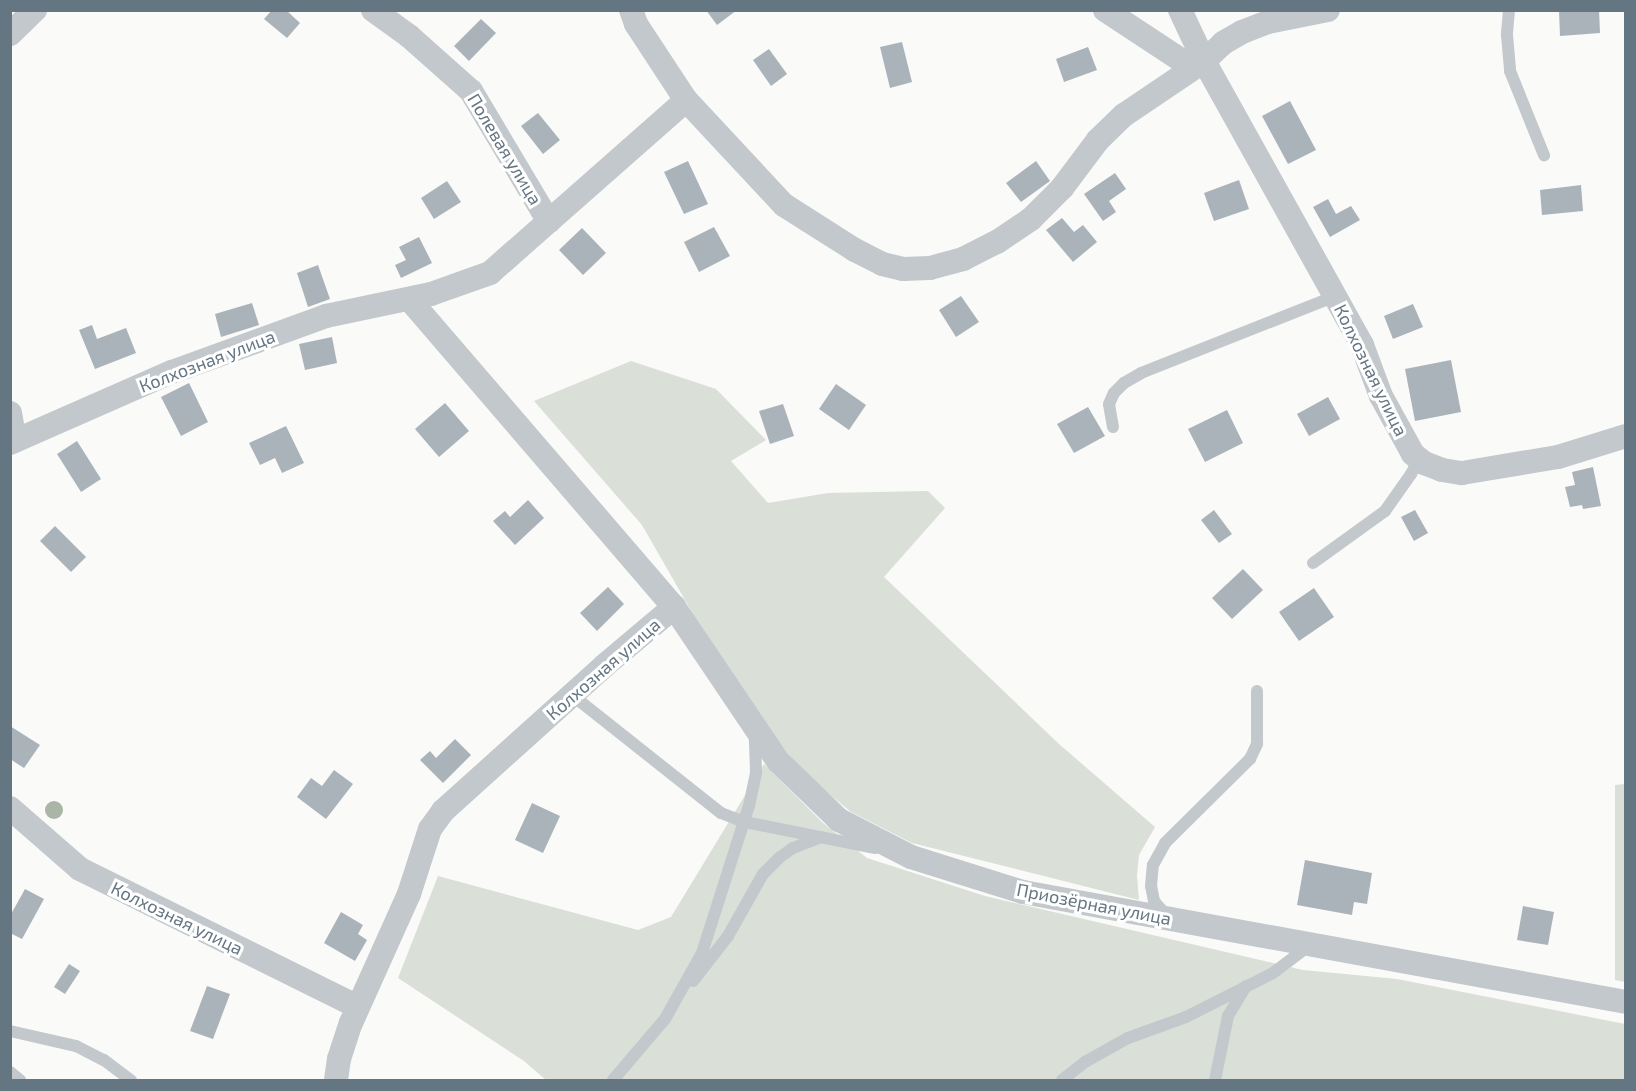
<!DOCTYPE html>
<meta charset="utf-8">
<style>
body{margin:0}
#map{position:relative;width:1636px;height:1091px;overflow:hidden;background:#fafaf8;font-family:"Exo 2",sans-serif}
div>[style]{position:absolute}
.green>*{inset:0;background:#dadfd7}
.building>*{inset:0;background:#aab3b9}
.service>*{height:12px;margin:-6px;padding:0 6px;transform-origin:6px;border-radius:6px;background:#c3c8cc}
.minor>*{height:24px;margin:-12px;padding:0 12px;transform-origin:12px;border-radius:12px;background:#c3c8cc}
.trees>*{width:18px;height:18px;margin:-9px;border-radius:50%;background:#aab4a7}
span{translate:-50% -50%;white-space:nowrap;text-align:center;line-height:1.15;-webkit-text-stroke:6px #fff;paint-order:stroke}
.street-label{font-size:18px;color:#657683}
.frame{position:absolute;inset:0;border:12px solid #657683;pointer-events:none}
</style>
<div id="map">
<div class="green">
<i style="clip-path:polygon(631px 361px,716px 389px,766px 440px,731px 461px,768px 503px,828px 493px,928px 491px,945px 508px,884px 577px,1059px 744px,1155px 827px,1139px 855px,1137px 876px,1139px 900px,912px 843px,851px 812px,810px 778px,772px 736px,697px 621px,642px 525px,534px 401px)"></i>
<i style="clip-path:polygon(764px 764px,823px 823px,867px 858px,985px 896px,1303px 970px,1397px 979px,1625px 1024px,1625px 1080px,546px 1080px,524px 1061px,398px 978px,438px 876px,638px 930px,671px 917px)"></i>
<i style="clip-path:polygon(1625px 784px,1626px 784px,1625px 982px,1615px 980px,1615px 785px)"></i>
</div>
<div class="building">
<i style="clip-path:polygon(272px 10px,286px 10px,300px 23px,287px 38px,264px 19px)"></i>
<i style="clip-path:polygon(706px 10px,737px 10px,717px 25px)"></i>
<i style="clip-path:polygon(1559px 10px,1599px 10px,1600px 33px,1560px 36px)"></i>
<i style="clip-path:polygon(481px 19px,496px 33px,469px 61px,454px 46px)"></i>
<i style="clip-path:polygon(902px 42px,912px 82px,890px 88px,880px 47px)"></i>
<i style="clip-path:polygon(1088px 47px,1097px 70px,1064px 82px,1056px 59px)"></i>
<i style="clip-path:polygon(769px 49px,787px 74px,771px 86px,753px 60px)"></i>
<i style="clip-path:polygon(1290px 101px,1316px 150px,1288px 164px,1262px 116px)"></i>
<i style="clip-path:polygon(538px 113px,560px 140px,543px 154px,521px 126px)"></i>
<i style="clip-path:polygon(688px 161px,708px 204px,684px 214px,664px 172px)"></i>
<i style="clip-path:polygon(1036px 161px,1050px 181px,1021px 202px,1006px 183px)"></i>
<i style="clip-path:polygon(1115px 173px,1126px 189px,1109px 201px,1116px 212px,1103px 221px,1084px 194px)"></i>
<i style="clip-path:polygon(1239px 180px,1249px 209px,1214px 221px,1204px 193px)"></i>
<i style="clip-path:polygon(447px 181px,461px 202px,434px 219px,421px 198px)"></i>
<i style="clip-path:polygon(1581px 185px,1583px 211px,1542px 215px,1540px 190px)"></i>
<i style="clip-path:polygon(1328px 199px,1336px 214px,1351px 206px,1360px 220px,1330px 237px,1313px 207px)"></i>
<i style="clip-path:polygon(1062px 218px,1074px 232px,1083px 225px,1097px 242px,1073px 262px,1046px 230px)"></i>
<i style="clip-path:polygon(714px 227px,730px 256px,699px 272px,684px 242px)"></i>
<i style="clip-path:polygon(582px 228px,606px 253px,583px 275px,559px 250px)"></i>
<i style="clip-path:polygon(419px 237px,432px 263px,401px 278px,395px 265px,406px 260px,399px 247px)"></i>
<i style="clip-path:polygon(318px 265px,330px 299px,308px 307px,297px 273px)"></i>
<i style="clip-path:polygon(961px 296px,979px 322px,956px 337px,939px 310px)"></i>
<i style="clip-path:polygon(252px 303px,259px 325px,221px 337px,215px 314px)"></i>
<i style="clip-path:polygon(1413px 304px,1423px 327px,1393px 339px,1384px 316px)"></i>
<i style="clip-path:polygon(92px 325px,97px 339px,126px 328px,136px 353px,95px 369px,79px 330px)"></i>
<i style="clip-path:polygon(332px 337px,337px 363px,305px 370px,299px 344px)"></i>
<i style="clip-path:polygon(1451px 360px,1461px 412px,1415px 421px,1405px 369px)"></i>
<i style="clip-path:polygon(189px 383px,208px 422px,181px 436px,161px 397px)"></i>
<i style="clip-path:polygon(836px 384px,866px 405px,849px 430px,819px 409px)"></i>
<i style="clip-path:polygon(1328px 397px,1340px 419px,1309px 436px,1297px 414px)"></i>
<i style="clip-path:polygon(445px 403px,469px 431px,439px 457px,415px 429px)"></i>
<i style="clip-path:polygon(783px 404px,794px 436px,770px 444px,759px 411px)"></i>
<i style="clip-path:polygon(1088px 407px,1105px 436px,1074px 453px,1057px 424px)"></i>
<i style="clip-path:polygon(1227px 410px,1243px 443px,1205px 462px,1188px 429px)"></i>
<i style="clip-path:polygon(286px 426px,304px 463px,282px 473px,275px 458px,260px 465px,249px 443px)"></i>
<i style="clip-path:polygon(77px 441px,101px 479px,81px 492px,57px 454px)"></i>
<i style="clip-path:polygon(1593px 467px,1601px 506px,1583px 509px,1582px 505px,1570px 507px,1565px 487px,1575px 485px,1572px 472px)"></i>
<i style="clip-path:polygon(528px 500px,544px 518px,515px 545px,493px 521px,505px 511px,510px 517px)"></i>
<i style="clip-path:polygon(1214px 510px,1232px 534px,1219px 543px,1201px 520px)"></i>
<i style="clip-path:polygon(1415px 510px,1428px 533px,1414px 541px,1401px 517px)"></i>
<i style="clip-path:polygon(55px 526px,86px 557px,71px 572px,40px 541px)"></i>
<i style="clip-path:polygon(1243px 569px,1263px 590px,1232px 619px,1212px 598px)"></i>
<i style="clip-path:polygon(608px 587px,624px 604px,597px 631px,580px 613px)"></i>
<i style="clip-path:polygon(1314px 588px,1334px 617px,1299px 641px,1279px 612px)"></i>
<i style="clip-path:polygon(10px 726px,40px 745px,24px 768px,10px 759px)"></i>
<i style="clip-path:polygon(455px 739px,471px 755px,443px 783px,420px 760px,430px 751px,436px 758px)"></i>
<i style="clip-path:polygon(334px 770px,353px 784px,326px 819px,297px 797px,311px 778px,322px 786px)"></i>
<i style="clip-path:polygon(532px 803px,560px 816px,543px 853px,515px 840px)"></i>
<i style="clip-path:polygon(1305px 860px,1372px 873px,1367px 904px,1354px 902px,1352px 915px,1297px 905px)"></i>
<i style="clip-path:polygon(25px 889px,44px 899px,22px 939px,10px 933px,10px 916px)"></i>
<i style="clip-path:polygon(1523px 906px,1554px 912px,1548px 945px,1517px 940px)"></i>
<i style="clip-path:polygon(341px 912px,363px 925px,358px 934px,367px 940px,355px 961px,324px 943px)"></i>
<i style="clip-path:polygon(69px 964px,80px 971px,65px 994px,54px 987px)"></i>
<i style="clip-path:polygon(207px 986px,230px 994px,213px 1039px,190px 1031px)"></i>
</div>
<div class="service">
<i style="left:1509px;top:10px;width:25px;rotate:95deg"></i>
<i style="left:1507px;top:35px;width:36px;rotate:85deg"></i>
<i style="left:1510px;top:71px;width:91px;rotate:68deg"></i>
<i style="left:1113px;top:427px;width:23px;rotate:-100deg"></i>
<i style="left:1109px;top:404px;width:12px;rotate:-66deg"></i>
<i style="left:1114px;top:393px;width:14px;rotate:-45deg"></i>
<i style="left:1124px;top:383px;width:20px;rotate:-30deg"></i>
<i style="left:1141px;top:373px;width:209px;rotate:-21.6deg"></i>
<i style="left:1313px;top:563px;width:89px;rotate:-35.8deg"></i>
<i style="left:1385px;top:511px;width:45px;rotate:-54.9deg"></i>
<i style="left:1411px;top:474px;width:17px;rotate:-62deg"></i>
<i style="left:572px;top:695px;width:190px;rotate:38.4deg"></i>
<i style="left:721px;top:813px;width:26px;rotate:21deg"></i>
<i style="left:745px;top:822px;width:133px;rotate:11.3deg"></i>
<i style="left:1166px;top:915px;width:18px;rotate:-131deg"></i>
<i style="left:1154px;top:901px;width:15px;rotate:-101deg"></i>
<i style="left:1151px;top:886px;width:21px;rotate:-85deg"></i>
<i style="left:1153px;top:865px;width:25px;rotate:-61deg"></i>
<i style="left:1165px;top:843px;width:120px;rotate:-44.7deg"></i>
<i style="left:1250px;top:759px;width:17px;rotate:-65deg"></i>
<i style="left:1257px;top:744px;width:53px;rotate:-90deg"></i>
<i style="left:693px;top:981px;width:57px;rotate:-52.1deg"></i>
<i style="left:728px;top:936px;width:71px;rotate:-60.6deg"></i>
<i style="left:763px;top:874px;width:23px;rotate:-45deg"></i>
<i style="left:779px;top:858px;width:17px;rotate:-36deg"></i>
<i style="left:793px;top:848px;width:30px;rotate:-21deg"></i>
<i style="left:10px;top:1031px;width:68px;rotate:12.8deg"></i>
<i style="left:76px;top:1046px;width:31px;rotate:27deg"></i>
<i style="left:104px;top:1060px;width:34px;rotate:37deg"></i>
<i style="left:10px;top:1072px;width:13px;rotate:39deg"></i>
<i style="left:613px;top:1080px;width:80px;rotate:-49.6deg"></i>
<i style="left:665px;top:1019px;width:76px;rotate:-60.7deg"></i>
<i style="left:702px;top:953px;width:154px;rotate:-72.3deg"></i>
<i style="left:749px;top:806px;width:35px;rotate:-78deg"></i>
<i style="left:756px;top:772px;width:36px;rotate:-92deg"></i>
<i style="left:1062px;top:1080px;width:29px;rotate:-38deg"></i>
<i style="left:1085px;top:1062px;width:49px;rotate:-29.2deg"></i>
<i style="left:1128px;top:1038px;width:62px;rotate:-19.9deg"></i>
<i style="left:1186px;top:1017px;width:97px;rotate:-26.8deg"></i>
<i style="left:1273px;top:973px;width:46px;rotate:-37.1deg"></i>
<i style="left:1215px;top:1080px;width:65px;rotate:-78.5deg"></i>
<i style="left:1228px;top:1016px;width:35px;rotate:-59deg"></i>
</div>
<div class="minor">
<i style="left:373px;top:10px;width:44px;rotate:35.8deg"></i>
<i style="left:409px;top:36px;width:83px;rotate:41.6deg"></i>
<i style="left:471px;top:91px;width:152px;rotate:59.2deg"></i>
<i style="left:631px;top:10px;width:15px;rotate:70deg"></i>
<i style="left:636px;top:24px;width:91px;rotate:56.7deg"></i>
<i style="left:686px;top:100px;width:144px;rotate:47deg"></i>
<i style="left:784px;top:205px;width:84px;rotate:32.4deg"></i>
<i style="left:855px;top:250px;width:30px;rotate:27deg"></i>
<i style="left:882px;top:264px;width:22px;rotate:13deg"></i>
<i style="left:903px;top:269px;width:27px;rotate:-2deg"></i>
<i style="left:930px;top:268px;width:34px;rotate:-15deg"></i>
<i style="left:963px;top:259px;width:38px;rotate:-27deg"></i>
<i style="left:997px;top:242px;width:41px;rotate:-34.1deg"></i>
<i style="left:1031px;top:219px;width:44px;rotate:-45deg"></i>
<i style="left:1062px;top:188px;width:60px;rotate:-53.1deg"></i>
<i style="left:1098px;top:140px;width:36px;rotate:-44deg"></i>
<i style="left:1124px;top:115px;width:97px;rotate:-34deg"></i>
<i style="left:1204px;top:61px;width:325px;rotate:60.9deg"></i>
<i style="left:1362px;top:345px;width:54px;rotate:69.6deg"></i>
<i style="left:1381px;top:396px;width:66px;rotate:61.1deg"></i>
<i style="left:1413px;top:454px;width:14px;rotate:39deg"></i>
<i style="left:1424px;top:463px;width:19px;rotate:21deg"></i>
<i style="left:1442px;top:470px;width:20px;rotate:9deg"></i>
<i style="left:1462px;top:473px;width:97px;rotate:-9.5deg"></i>
<i style="left:1558px;top:457px;width:71px;rotate:-17.2deg"></i>
<i style="left:1105px;top:10px;width:105px;rotate:33.4deg"></i>
<i style="left:1180px;top:10px;width:56px;rotate:64.8deg"></i>
<i style="left:1204px;top:61px;width:26px;rotate:-43deg"></i>
<i style="left:1223px;top:43px;width:22px;rotate:-30deg"></i>
<i style="left:1242px;top:32px;width:28px;rotate:-21deg"></i>
<i style="left:1268px;top:22px;width:61px;rotate:-11.3deg"></i>
<i style="left:10px;top:34px;width:35px;rotate:-44deg"></i>
<i style="left:409px;top:299px;width:406px;rotate:49.3deg"></i>
<i style="left:674px;top:607px;width:186px;rotate:56deg"></i>
<i style="left:778px;top:761px;width:85px;rotate:44deg"></i>
<i style="left:839px;top:820px;width:81px;rotate:27.2deg"></i>
<i style="left:911px;top:857px;width:117px;rotate:17.4deg"></i>
<i style="left:1023px;top:892px;width:613px;rotate:10.34deg"></i>
<i style="left:10px;top:413px;width:28px;rotate:80deg"></i>
<i style="left:10px;top:443px;width:177px;rotate:-23.7deg"></i>
<i style="left:172px;top:372px;width:164px;rotate:-20deg"></i>
<i style="left:326px;top:316px;width:107px;rotate:-11.8deg"></i>
<i style="left:431px;top:294px;width:63px;rotate:-19.6deg"></i>
<i style="left:490px;top:273px;width:261px;rotate:-41.4deg"></i>
<i style="left:10px;top:808px;width:93px;rotate:41.1deg"></i>
<i style="left:80px;top:869px;width:310px;rotate:26.4deg"></i>
<i style="left:336px;top:1080px;width:21px;rotate:-82deg"></i>
<i style="left:339px;top:1059px;width:38px;rotate:-72deg"></i>
<i style="left:351px;top:1023px;width:141px;rotate:-65.8deg"></i>
<i style="left:409px;top:894px;width:68px;rotate:-72.1deg"></i>
<i style="left:430px;top:829px;width:22px;rotate:-54deg"></i>
<i style="left:443px;top:811px;width:217px;rotate:-42deg"></i>
<i style="left:604px;top:666px;width:92px;rotate:-40.1deg"></i>
</div>
<div class="trees">
<i style="left:54px;top:810px"></i>
</div>
<div class="street-label">
<span style="left:505px;top:149px;rotate:59deg">Полевая улица</span>
<span style="left:207px;top:361px;rotate:-21deg">Колхозная улица</span>
<span style="left:1371px;top:370px;rotate:64deg">Колхозная улица</span>
<span style="left:603px;top:669px;rotate:-41deg">Колхозная улица</span>
<span style="left:1094px;top:904px;rotate:11deg">Приозёрная улица</span>
<span style="left:177px;top:918px;rotate:26deg">Колхозная улица</span>
</div>
<div class="frame"></div>
</div>
